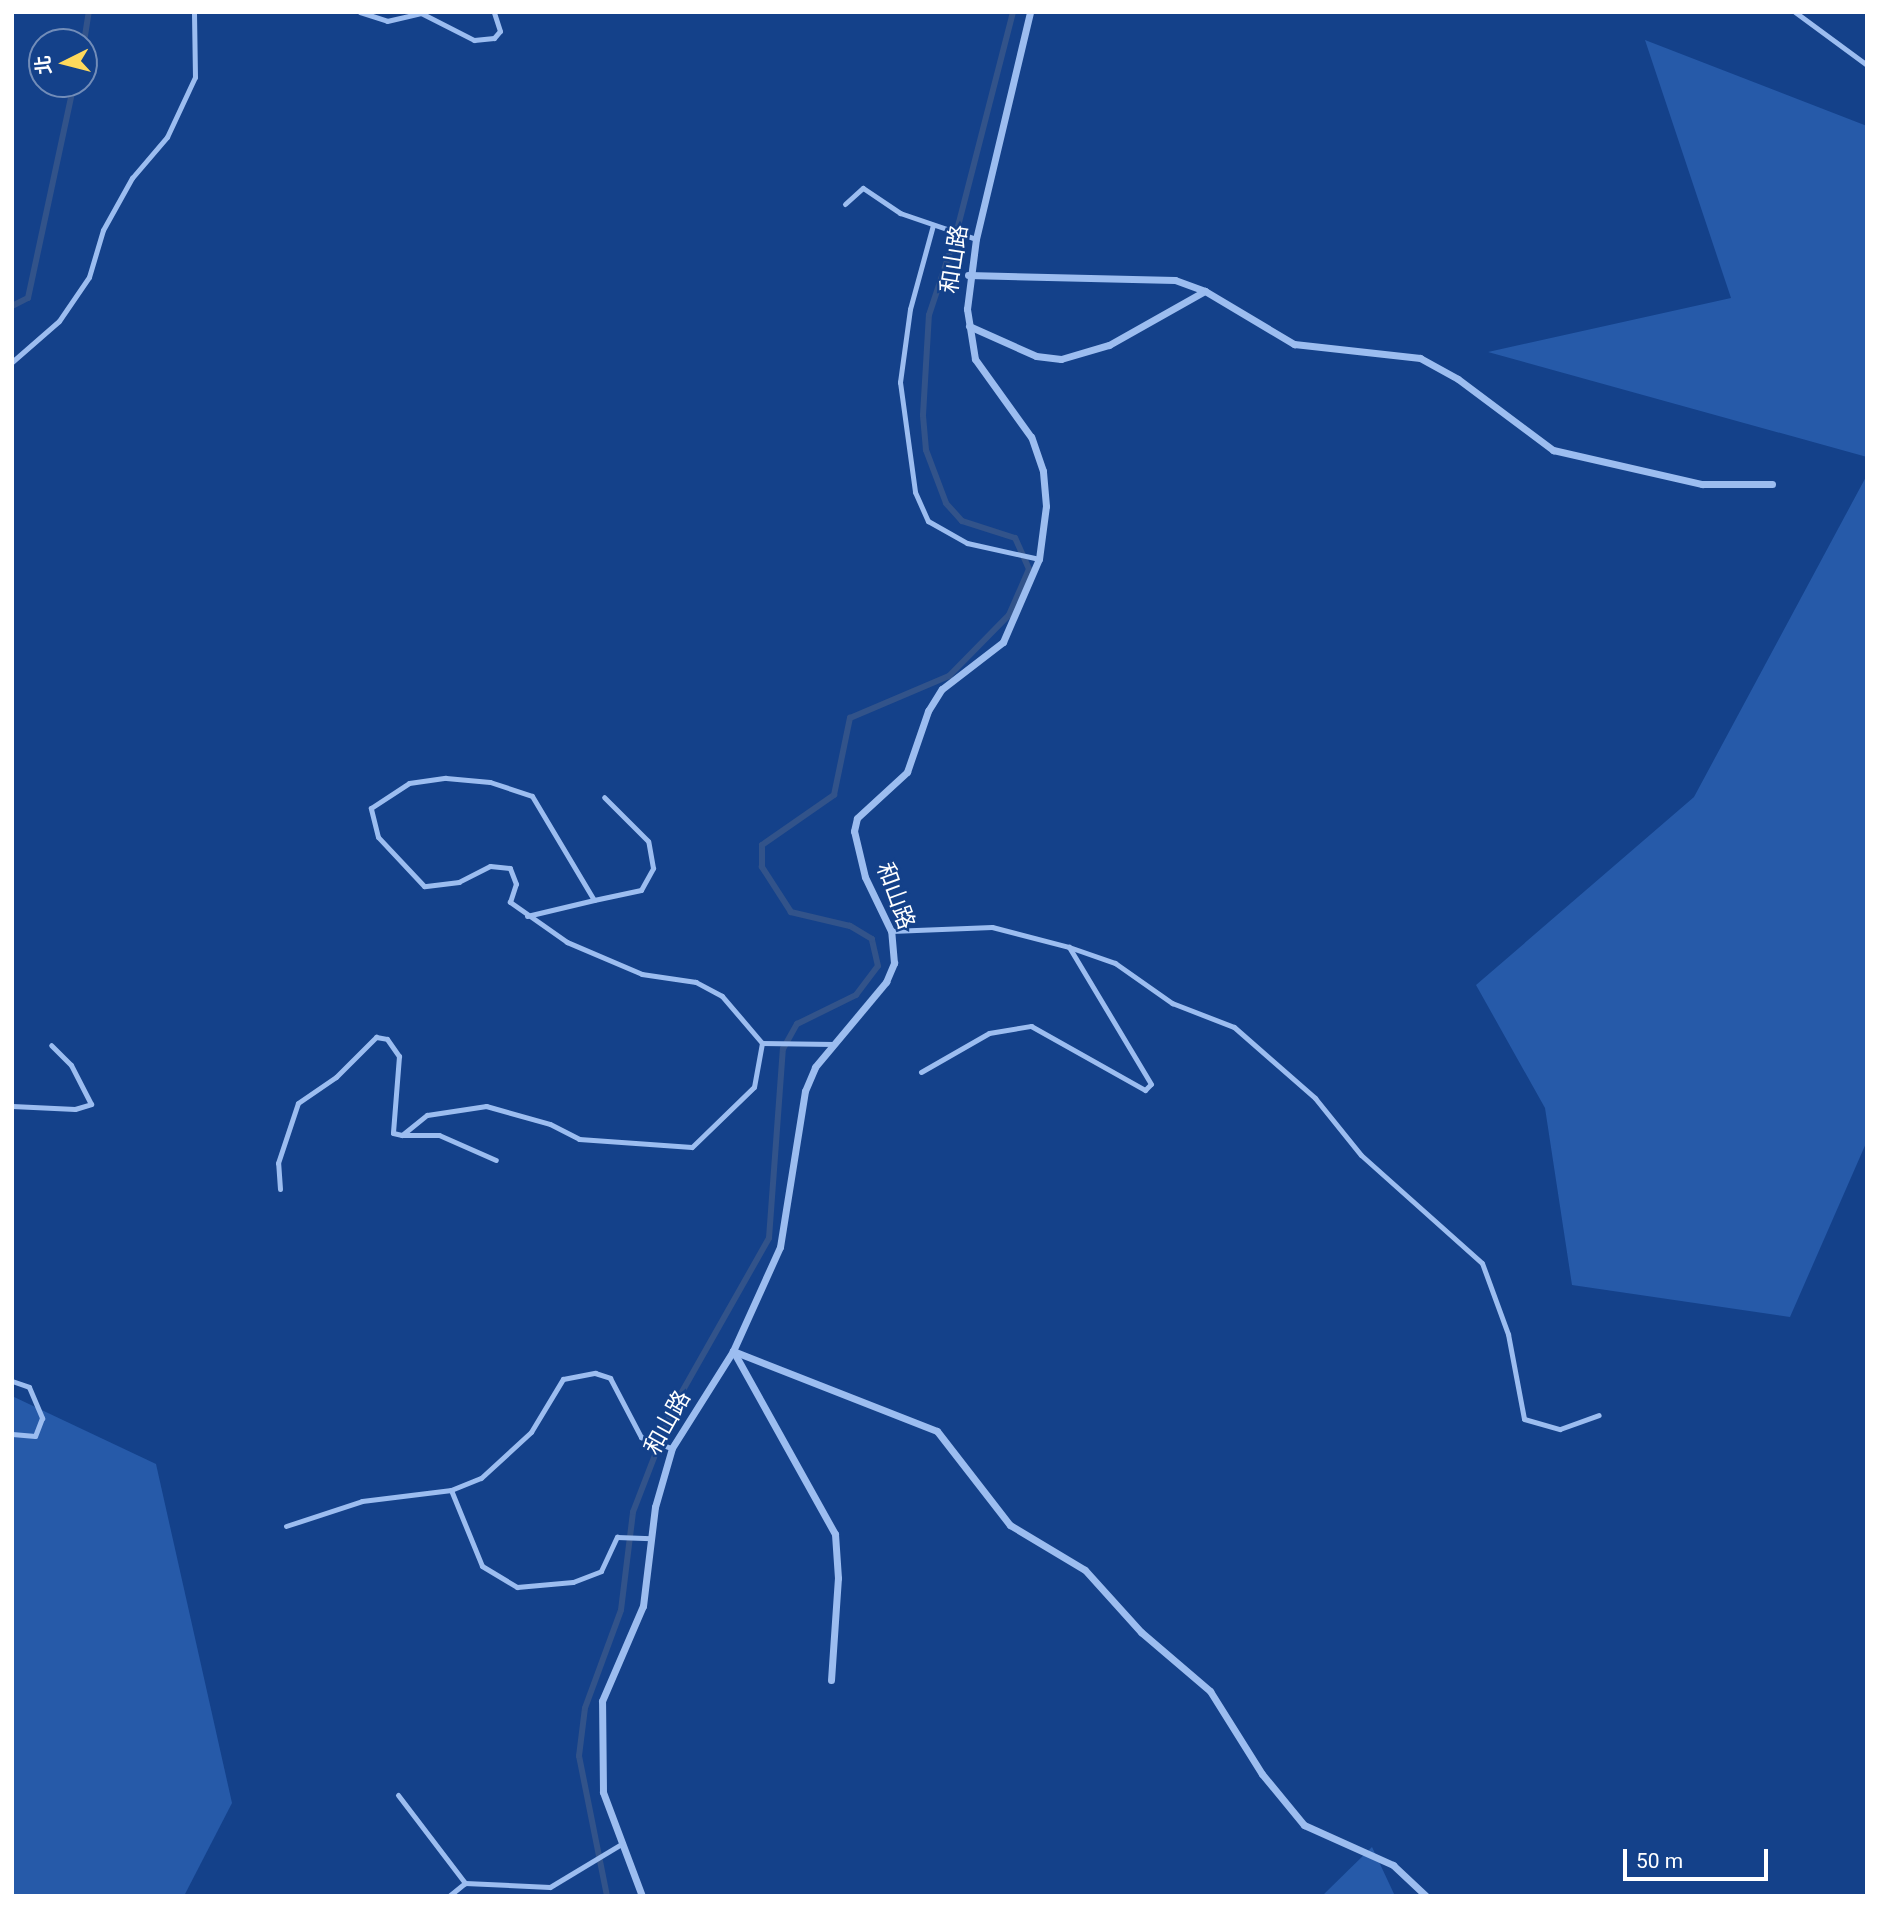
<!DOCTYPE html>
<meta charset="utf-8">
<style>
body{margin:0}
#map{position:relative;width:1879px;height:1908px;overflow:hidden;background:#14418a;font-family:Roboto,"Noto Sans TC",sans-serif}
div>[style]{position:absolute}
.green>*{inset:0;background:#265aa9}
.stream>*{height:6px;margin:-3px;padding:0 3px;transform-origin:3px;border-radius:3px;background:#32538a}
.service>*{height:5px;margin:-2.5px;padding:0 2.5px;transform-origin:2.5px;border-radius:2.5px;background:#9cbdf0}
.minor>*{height:7px;margin:-3.5px;padding:0 3.5px;transform-origin:3.5px;border-radius:3.5px;background:#9cbdf0}
span{translate:-50% -50%;white-space:nowrap;text-align:center;line-height:1.15;-webkit-text-stroke:5px #14418a;paint-order:stroke}
.street-label{font-size:23px;color:#fff}
.frame{position:absolute;inset:0;border:14px solid #fff;pointer-events:none}
.north{position:absolute;left:28px;top:28px;width:70px;height:70px;box-sizing:border-box;background:#14418a;border:2px solid #728db9;border-radius:50%;rotate:264deg;font-size:19px;font-weight:700;line-height:28px;text-align:center;color:#fff}
.north::after{content:'';display:block;margin:auto;width:24px;height:32px;background:#ffd95b;clip-path:polygon(50% 0,100% 100%,50% 72%,0 100%)}
.scale{position:absolute;left:1623px;top:1849px;width:145px;height:32px;box-sizing:border-box;border:4px solid #fff;border-top:0;padding-left:9px;font-size:21px;line-height:24px;white-space:nowrap;color:#fff;-webkit-text-stroke:5px #14418a;paint-order:stroke}
</style>
<div id="map">
<div class="green">
<i style="clip-path:polygon(1645px 40px,1867px 126px,1867px 457px,1488px 352px,1731px 298px)"></i>
<i style="clip-path:polygon(1867px 475px,1867px 1141px,1790px 1317px,1572px 1285px,1545px 1108px,1476px 985px,1694px 797px)"></i>
<i style="clip-path:polygon(12px 1396px,156px 1464px,232px 1803px,184px 1896px,12px 1896px)"></i>
<i style="clip-path:polygon(1372px 1847px,1395px 1896px,1322px 1896px)"></i>
</div>
<div class="stream">
<i style="left:84px;top:42px;width:30px;rotate:-81deg"></i>
<i style="left:12px;top:306px;width:18px;rotate:-27deg"></i>
<i style="left:28px;top:298px;width:219px;rotate:-77.9deg"></i>
<i style="left:607px;top:1896px;width:143px;rotate:-101.3deg"></i>
<i style="left:579px;top:1756px;width:48px;rotate:-82.9deg"></i>
<i style="left:585px;top:1708px;width:104px;rotate:-69.8deg"></i>
<i style="left:621px;top:1610px;width:99px;rotate:-83deg"></i>
<i style="left:633px;top:1512px;width:114px;rotate:-68.9deg"></i>
<i style="left:674px;top:1406px;width:193px;rotate:-60.5deg"></i>
<i style="left:769px;top:1238px;width:190px;rotate:-85.8deg"></i>
<i style="left:783px;top:1049px;width:29px;rotate:-61deg"></i>
<i style="left:797px;top:1024px;width:66px;rotate:-26.2deg"></i>
<i style="left:856px;top:995px;width:36px;rotate:-53deg"></i>
<i style="left:878px;top:966px;width:28px;rotate:-103deg"></i>
<i style="left:872px;top:939px;width:26px;rotate:-149deg"></i>
<i style="left:850px;top:926px;width:61px;rotate:-166.7deg"></i>
<i style="left:791px;top:912px;width:54px;rotate:-122.8deg"></i>
<i style="left:762px;top:867px;width:22px;rotate:-90deg"></i>
<i style="left:762px;top:845px;width:88px;rotate:-34.8deg"></i>
<i style="left:834px;top:795px;width:79px;rotate:-78.3deg"></i>
<i style="left:850px;top:718px;width:108px;rotate:-23deg"></i>
<i style="left:949px;top:676px;width:86px;rotate:-45.5deg"></i>
<i style="left:1009px;top:615px;width:50px;rotate:-66.5deg"></i>
<i style="left:1029px;top:569px;width:34px;rotate:-114deg"></i>
<i style="left:1015px;top:538px;width:56px;rotate:-162.2deg"></i>
<i style="left:962px;top:521px;width:24px;rotate:-132deg"></i>
<i style="left:946px;top:503px;width:57px;rotate:-110.7deg"></i>
<i style="left:926px;top:450px;width:35px;rotate:-95deg"></i>
<i style="left:923px;top:415px;width:100px;rotate:-86.6deg"></i>
<i style="left:929px;top:315px;width:85px;rotate:-71.6deg"></i>
<i style="left:956px;top:234px;width:229px;rotate:-75.6deg"></i>
</div>
<div class="service">
<i style="left:360px;top:12px;width:28px;rotate:18deg"></i>
<i style="left:387px;top:21px;width:36px;rotate:-13deg"></i>
<i style="left:419px;top:12px;width:62px;rotate:27deg"></i>
<i style="left:474px;top:40px;width:20px;rotate:-6deg"></i>
<i style="left:494px;top:38px;width:9px;rotate:-49deg"></i>
<i style="left:500px;top:31px;width:20px;rotate:-108deg"></i>
<i style="left:1795px;top:12px;width:89px;rotate:36.4deg"></i>
<i style="left:845px;top:204px;width:24px;rotate:-42deg"></i>
<i style="left:863px;top:188px;width:45px;rotate:34deg"></i>
<i style="left:900px;top:213px;width:80px;rotate:18.9deg"></i>
<i style="left:933px;top:225px;width:87px;rotate:105.3deg"></i>
<i style="left:910px;top:309px;width:74px;rotate:97.8deg"></i>
<i style="left:900px;top:382px;width:111px;rotate:82.2deg"></i>
<i style="left:915px;top:492px;width:32px;rotate:66deg"></i>
<i style="left:928px;top:521px;width:45px;rotate:29.4deg"></i>
<i style="left:967px;top:543px;width:74px;rotate:12.5deg"></i>
<i style="left:12px;top:362px;width:62px;rotate:-41.1deg"></i>
<i style="left:59px;top:321px;width:53px;rotate:-55.7deg"></i>
<i style="left:89px;top:277px;width:49px;rotate:-73.4deg"></i>
<i style="left:103px;top:230px;width:60px;rotate:-60.9deg"></i>
<i style="left:132px;top:178px;width:54px;rotate:-49.5deg"></i>
<i style="left:167px;top:137px;width:66px;rotate:-65deg"></i>
<i style="left:195px;top:77px;width:65px;rotate:-90.9deg"></i>
<i style="left:527px;top:916px;width:69px;rotate:-13.4deg"></i>
<i style="left:891px;top:931px;width:101px;rotate:-2.3deg"></i>
<i style="left:992px;top:927px;width:80px;rotate:14.6deg"></i>
<i style="left:1069px;top:947px;width:49px;rotate:19.2deg"></i>
<i style="left:1115px;top:963px;width:70px;rotate:35.1deg"></i>
<i style="left:1172px;top:1003px;width:66px;rotate:21.2deg"></i>
<i style="left:1234px;top:1027px;width:108px;rotate:41.2deg"></i>
<i style="left:1315px;top:1098px;width:73px;rotate:51.1deg"></i>
<i style="left:1361px;top:1155px;width:162px;rotate:41.8deg"></i>
<i style="left:1482px;top:1263px;width:76px;rotate:69.9deg"></i>
<i style="left:1508px;top:1334px;width:86px;rotate:79.3deg"></i>
<i style="left:1524px;top:1419px;width:37px;rotate:16deg"></i>
<i style="left:1560px;top:1429px;width:41px;rotate:-19.7deg"></i>
<i style="left:762px;top:1043px;width:72px;rotate:0.8deg"></i>
<i style="left:921px;top:1072px;width:78px;rotate:-29.8deg"></i>
<i style="left:989px;top:1033px;width:43px;rotate:-9.5deg"></i>
<i style="left:1031px;top:1026px;width:131px;rotate:29.3deg"></i>
<i style="left:1145px;top:1090px;width:8px;rotate:-45deg"></i>
<i style="left:1151px;top:1084px;width:160px;rotate:-120.9deg"></i>
<i style="left:12px;top:1106px;width:63px;rotate:2.7deg"></i>
<i style="left:75px;top:1109px;width:17px;rotate:-17deg"></i>
<i style="left:91px;top:1104px;width:44px;rotate:-117.1deg"></i>
<i style="left:71px;top:1065px;width:28px;rotate:-135deg"></i>
<i style="left:402px;top:1135px;width:37px"></i>
<i style="left:439px;top:1135px;width:62px;rotate:23.7deg"></i>
<i style="left:280px;top:1189px;width:26px;rotate:-94deg"></i>
<i style="left:278px;top:1163px;width:63px;rotate:-71.6deg"></i>
<i style="left:298px;top:1103px;width:46px;rotate:-34.4deg"></i>
<i style="left:336px;top:1077px;width:57px;rotate:-45deg"></i>
<i style="left:376px;top:1037px;width:11px;rotate:10deg"></i>
<i style="left:387px;top:1039px;width:21px;rotate:55deg"></i>
<i style="left:399px;top:1056px;width:77px;rotate:94.5deg"></i>
<i style="left:393px;top:1133px;width:9px;rotate:13deg"></i>
<i style="left:402px;top:1135px;width:32px;rotate:-39deg"></i>
<i style="left:427px;top:1115px;width:60px;rotate:-8.7deg"></i>
<i style="left:486px;top:1106px;width:66px;rotate:15.7deg"></i>
<i style="left:550px;top:1124px;width:33px;rotate:27deg"></i>
<i style="left:579px;top:1139px;width:113px;rotate:4deg"></i>
<i style="left:692px;top:1147px;width:86px;rotate:-44.1deg"></i>
<i style="left:754px;top:1087px;width:45px;rotate:-79.7deg"></i>
<i style="left:762px;top:1043px;width:62px;rotate:-130.4deg"></i>
<i style="left:722px;top:996px;width:30px;rotate:-152deg"></i>
<i style="left:696px;top:982px;width:55px;rotate:-171.6deg"></i>
<i style="left:642px;top:974px;width:82px;rotate:-156.9deg"></i>
<i style="left:567px;top:942px;width:70px;rotate:-144.9deg"></i>
<i style="left:510px;top:902px;width:19px;rotate:-72deg"></i>
<i style="left:516px;top:884px;width:17px;rotate:-111deg"></i>
<i style="left:510px;top:868px;width:20px;rotate:-174deg"></i>
<i style="left:490px;top:866px;width:35px;rotate:153deg"></i>
<i style="left:459px;top:882px;width:35px;rotate:173deg"></i>
<i style="left:424px;top:886px;width:67px;rotate:-133.2deg"></i>
<i style="left:378px;top:837px;width:30px;rotate:-104deg"></i>
<i style="left:371px;top:808px;width:45px;rotate:-33.3deg"></i>
<i style="left:409px;top:783px;width:37px;rotate:-8deg"></i>
<i style="left:446px;top:778px;width:44px;rotate:5.2deg"></i>
<i style="left:490px;top:782px;width:44px;rotate:18.4deg"></i>
<i style="left:532px;top:796px;width:121px;rotate:59.2deg"></i>
<i style="left:594px;top:900px;width:48px;rotate:-12deg"></i>
<i style="left:641px;top:890px;width:25px;rotate:-61deg"></i>
<i style="left:653px;top:868px;width:27px;rotate:-100deg"></i>
<i style="left:648px;top:841px;width:62px;rotate:-135deg"></i>
<i style="left:12px;top:1381px;width:18px;rotate:19deg"></i>
<i style="left:29px;top:1387px;width:34px;rotate:67deg"></i>
<i style="left:42px;top:1418px;width:19px;rotate:111deg"></i>
<i style="left:35px;top:1436px;width:23px;rotate:-175deg"></i>
<i style="left:451px;top:1490px;width:32px;rotate:-22deg"></i>
<i style="left:481px;top:1478px;width:68px;rotate:-42.6deg"></i>
<i style="left:531px;top:1432px;width:62px;rotate:-58.9deg"></i>
<i style="left:563px;top:1379px;width:33px;rotate:-11deg"></i>
<i style="left:595px;top:1373px;width:16px;rotate:18deg"></i>
<i style="left:610px;top:1378px;width:67px;rotate:62.3deg"></i>
<i style="left:641px;top:1437px;width:33px;rotate:20deg"></i>
<i style="left:286px;top:1526px;width:80px;rotate:-18.2deg"></i>
<i style="left:362px;top:1501px;width:90px;rotate:-7deg"></i>
<i style="left:451px;top:1490px;width:82px;rotate:67.8deg"></i>
<i style="left:482px;top:1566px;width:41px;rotate:31deg"></i>
<i style="left:517px;top:1587px;width:56px;rotate:-5.1deg"></i>
<i style="left:573px;top:1582px;width:30px;rotate:-21deg"></i>
<i style="left:601px;top:1571px;width:38px;rotate:-65deg"></i>
<i style="left:617px;top:1537px;width:34px;rotate:2deg"></i>
<i style="left:398px;top:1795px;width:111px;rotate:52.7deg"></i>
<i style="left:465px;top:1883px;width:21px;rotate:141deg"></i>
<i style="left:465px;top:1883px;width:85px;rotate:2.7deg"></i>
<i style="left:550px;top:1887px;width:85px;rotate:-31.1deg"></i>
</div>
<div class="minor">
<i style="left:968px;top:275px;width:207px;rotate:1.4deg"></i>
<i style="left:1175px;top:280px;width:32px;rotate:20deg"></i>
<i style="left:969px;top:326px;width:73px;rotate:24.1deg"></i>
<i style="left:1036px;top:356px;width:25px;rotate:7deg"></i>
<i style="left:1061px;top:359px;width:50px;rotate:-16.3deg"></i>
<i style="left:1109px;top:345px;width:110px;rotate:-29.4deg"></i>
<i style="left:1205px;top:291px;width:104px;rotate:30.8deg"></i>
<i style="left:1294px;top:344px;width:127px;rotate:6.3deg"></i>
<i style="left:1420px;top:358px;width:43px;rotate:28.9deg"></i>
<i style="left:1458px;top:379px;width:119px;rotate:36.8deg"></i>
<i style="left:1553px;top:450px;width:153px;rotate:12.9deg"></i>
<i style="left:1702px;top:484px;width:70px"></i>
<i style="left:831px;top:1680px;width:102px;rotate:-86.1deg"></i>
<i style="left:838px;top:1578px;width:44px;rotate:-93.9deg"></i>
<i style="left:835px;top:1534px;width:210px;rotate:-119.1deg"></i>
<i style="left:733px;top:1351px;width:219px;rotate:21.4deg"></i>
<i style="left:937px;top:1431px;width:119px;rotate:52.2deg"></i>
<i style="left:1010px;top:1525px;width:87px;rotate:31deg"></i>
<i style="left:1085px;top:1570px;width:84px;rotate:47.9deg"></i>
<i style="left:1141px;top:1632px;width:91px;rotate:40.5deg"></i>
<i style="left:1210px;top:1691px;width:98px;rotate:57.9deg"></i>
<i style="left:1262px;top:1774px;width:66px;rotate:50.5deg"></i>
<i style="left:1304px;top:1825px;width:98px;rotate:24.2deg"></i>
<i style="left:1393px;top:1865px;width:45px;rotate:43.2deg"></i>
<i style="left:642px;top:1896px;width:111px;rotate:-110.6deg"></i>
<i style="left:603px;top:1792px;width:91px;rotate:-90.6deg"></i>
<i style="left:602px;top:1701px;width:103px;rotate:-66.7deg"></i>
<i style="left:643px;top:1606px;width:100px;rotate:-83.1deg"></i>
<i style="left:655px;top:1507px;width:61px;rotate:-73.9deg"></i>
<i style="left:672px;top:1448px;width:115px;rotate:-57.8deg"></i>
<i style="left:733px;top:1351px;width:114px;rotate:-65.7deg"></i>
<i style="left:780px;top:1247px;width:158px;rotate:-80.9deg"></i>
<i style="left:805px;top:1091px;width:26px;rotate:-67deg"></i>
<i style="left:815px;top:1067px;width:111px;rotate:-50.1deg"></i>
<i style="left:886px;top:982px;width:21px;rotate:-67deg"></i>
<i style="left:894px;top:963px;width:32px;rotate:-95deg"></i>
<i style="left:891px;top:931px;width:60px;rotate:-115.7deg"></i>
<i style="left:865px;top:877px;width:47px;rotate:-103.4deg"></i>
<i style="left:854px;top:831px;width:13px;rotate:-77deg"></i>
<i style="left:857px;top:818px;width:68px;rotate:-42.6deg"></i>
<i style="left:907px;top:772px;width:65px;rotate:-71deg"></i>
<i style="left:928px;top:711px;width:26px;rotate:-58deg"></i>
<i style="left:942px;top:689px;width:77px;rotate:-37.6deg"></i>
<i style="left:1003px;top:642px;width:90px;rotate:-66.6deg"></i>
<i style="left:1039px;top:559px;width:53px;rotate:-82.5deg"></i>
<i style="left:1046px;top:506px;width:35px;rotate:-95deg"></i>
<i style="left:1043px;top:471px;width:36px;rotate:-109deg"></i>
<i style="left:1031px;top:437px;width:96px;rotate:-125.7deg"></i>
<i style="left:975px;top:359px;width:51px;rotate:-99.1deg"></i>
<i style="left:967px;top:309px;width:71px;rotate:-82.7deg"></i>
<i style="left:976px;top:239px;width:233px;rotate:-76.6deg"></i>
</div>
<div class="street-label">
<span style="left:955px;top:259px;rotate:-81deg">和山路</span>
<span style="left:895px;top:896px;rotate:70deg">和山路</span>
<span style="left:668px;top:1423px;rotate:-61deg">和山路</span>
</div>
<div class="frame"></div>
<div class="north">北</div>
<div class="scale">50 m</div>
</div>
